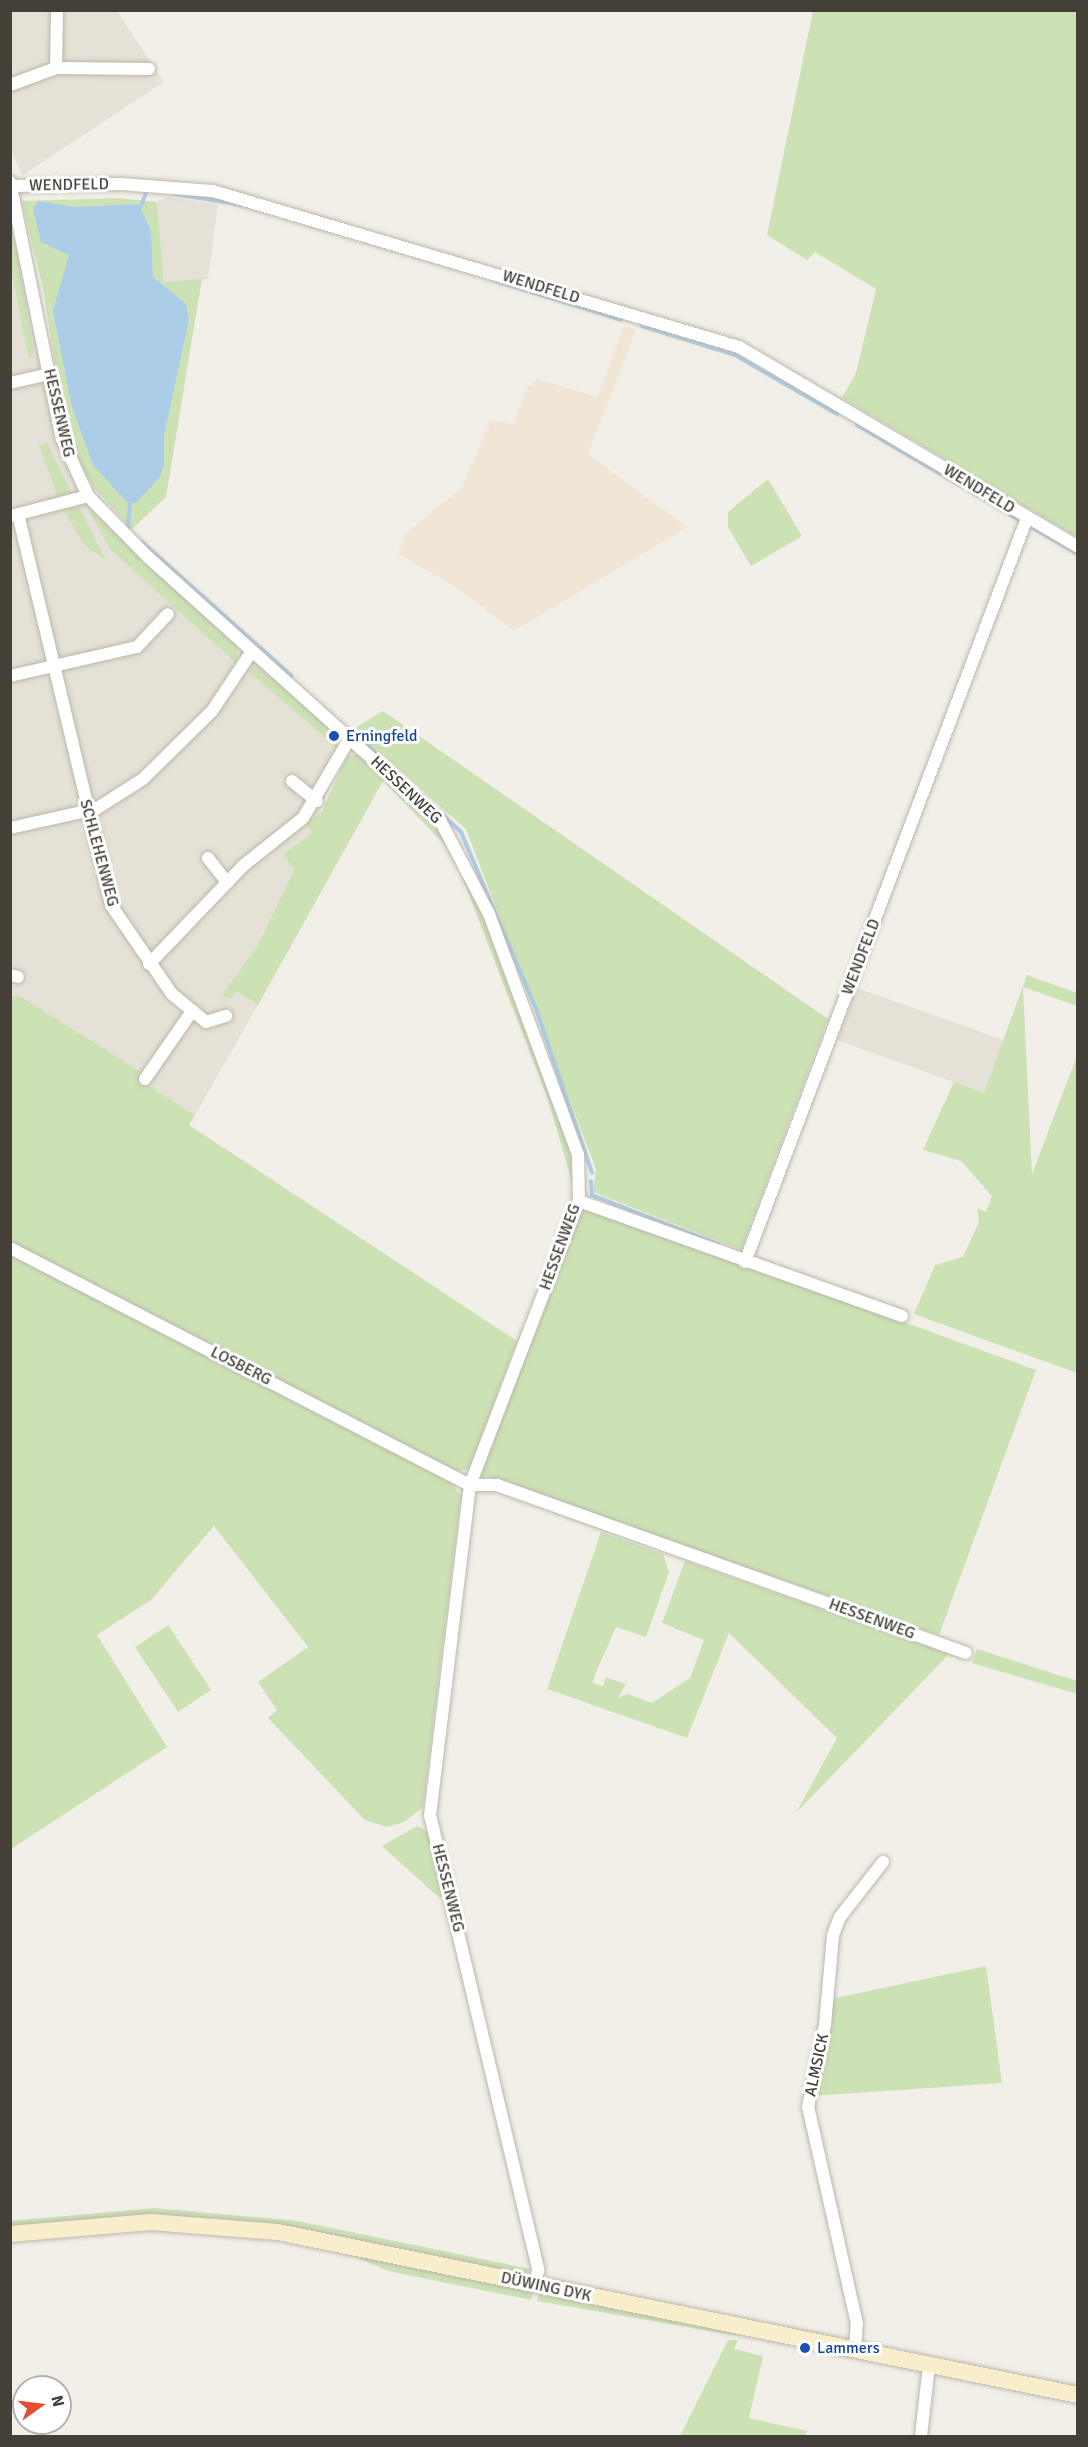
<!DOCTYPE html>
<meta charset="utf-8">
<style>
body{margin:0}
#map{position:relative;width:1088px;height:2447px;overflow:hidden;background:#f2efe8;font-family:Signika,sans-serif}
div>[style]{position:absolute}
.residential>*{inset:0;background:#e5e1d6}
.commercial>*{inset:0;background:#f1e6d5}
.green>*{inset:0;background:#cce2b5}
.water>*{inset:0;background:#abcde8}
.stream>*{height:4px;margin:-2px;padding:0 2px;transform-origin:2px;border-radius:2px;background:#abcde8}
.roads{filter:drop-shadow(0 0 2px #bcb7ab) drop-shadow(0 0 2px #bcb7ab)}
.street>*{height:12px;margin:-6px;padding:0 6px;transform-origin:6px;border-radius:6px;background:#fff}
.secondary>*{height:16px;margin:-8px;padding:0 8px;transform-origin:8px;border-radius:8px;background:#f8eecb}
.dots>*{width:16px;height:16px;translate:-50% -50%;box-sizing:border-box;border:3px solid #fff;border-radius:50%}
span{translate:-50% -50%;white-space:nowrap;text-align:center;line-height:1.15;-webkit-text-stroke:6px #fff;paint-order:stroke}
.street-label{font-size:16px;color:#443f37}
.transit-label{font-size:16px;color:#164399}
.left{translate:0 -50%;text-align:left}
.frame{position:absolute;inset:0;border:12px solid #443f37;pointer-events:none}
.north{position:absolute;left:12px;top:2375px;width:60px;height:60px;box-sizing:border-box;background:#fff;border:2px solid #b4b2af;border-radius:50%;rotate:76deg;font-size:16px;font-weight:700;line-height:24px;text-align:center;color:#443f37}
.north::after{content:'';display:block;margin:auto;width:21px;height:27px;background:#e24e2f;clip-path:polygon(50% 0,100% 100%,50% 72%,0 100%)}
</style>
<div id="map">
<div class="residential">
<i style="clip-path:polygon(10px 11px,117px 11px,164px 82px,23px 175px,11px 152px)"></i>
<i style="clip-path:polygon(10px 182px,62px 439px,88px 496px,359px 747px,347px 756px,329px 788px,312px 833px,282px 855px,294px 868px,257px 947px,222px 994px,236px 991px,258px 1005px,195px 1115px,146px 1084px,143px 1073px,18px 996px,11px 998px)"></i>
<i style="clip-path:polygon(166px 197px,218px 204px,208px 279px,164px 282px,157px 202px)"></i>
<i style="clip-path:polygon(857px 988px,1004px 1040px,984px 1093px,837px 1040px)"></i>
</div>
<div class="commercial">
<i style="clip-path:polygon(624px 326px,636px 330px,588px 454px,687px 527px,514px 631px,457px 588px,398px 554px,406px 533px,462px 487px,491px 420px,514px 424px,527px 388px,537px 379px,597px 397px)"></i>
</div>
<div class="green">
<i style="clip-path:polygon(813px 11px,1077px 11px,1077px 537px,842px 398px,856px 373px,876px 289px,815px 252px,807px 260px,767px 235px)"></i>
<i style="clip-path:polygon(118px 198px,157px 202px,164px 282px,202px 279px,166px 497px,132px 529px,93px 487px,67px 438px,43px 289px,22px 201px)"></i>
<i style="clip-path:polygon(10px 214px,34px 352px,29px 360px,11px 269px)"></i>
<i style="clip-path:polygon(47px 443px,71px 492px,57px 496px,39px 445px)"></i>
<i style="clip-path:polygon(768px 479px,802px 536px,751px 566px,728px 527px,728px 512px)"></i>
<i style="clip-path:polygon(79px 507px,104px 557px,106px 560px,85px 546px,64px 511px)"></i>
<i style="clip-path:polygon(88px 509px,237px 645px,237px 664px,111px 550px)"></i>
<i style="clip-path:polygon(257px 666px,339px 735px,337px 748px,248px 671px)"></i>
<i style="clip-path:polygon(383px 711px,828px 1019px,741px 1250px,593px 1192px,596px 1169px,466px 829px,353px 729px)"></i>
<i style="clip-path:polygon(359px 754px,437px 824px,487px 922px,569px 1143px,574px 1189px,548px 1099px,461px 874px,447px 847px,383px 781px,258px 1005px,236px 991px,230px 999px,222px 994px,257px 947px,294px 869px,282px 855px,312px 833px,306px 823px,322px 811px,347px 756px)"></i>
<i style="clip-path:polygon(1027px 975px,1077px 993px,1077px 1006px,1023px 987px,1032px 1174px,1077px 1056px,1077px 1373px,914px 1314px,935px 1265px,963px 1257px,979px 1222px,977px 1208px,986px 1212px,992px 1196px,961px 1161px,923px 1150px,954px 1082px,984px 1093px)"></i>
<i style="clip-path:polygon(18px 995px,143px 1073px,146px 1084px,195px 1115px,189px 1125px,517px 1341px,469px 1469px,455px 1472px,11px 1242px,10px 998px)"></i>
<i style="clip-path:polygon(587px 1207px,1036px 1370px,939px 1635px,486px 1476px,484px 1480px,481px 1475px,580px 1212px)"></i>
<i style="clip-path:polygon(11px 1255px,450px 1482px,461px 1495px,423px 1807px,404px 1822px,387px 1827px,365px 1820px,268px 1718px,277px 1710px,258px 1682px,308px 1647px,214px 1526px,151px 1600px,97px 1635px,167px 1747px,11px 1849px)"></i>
<i style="clip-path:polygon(601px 1532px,663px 1554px,669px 1572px,646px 1637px,616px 1627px,596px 1672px,593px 1683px,603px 1686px,606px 1677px,626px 1684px,618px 1698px,627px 1694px,652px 1703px,690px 1678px,704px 1640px,662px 1623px,685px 1561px,949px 1654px,796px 1813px,837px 1738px,729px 1633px,687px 1738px,547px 1689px)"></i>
<i style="clip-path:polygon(168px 1625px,211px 1690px,178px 1712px,135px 1647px)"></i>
<i style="clip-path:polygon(977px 1649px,1077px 1681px,1077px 1694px,972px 1663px)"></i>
<i style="clip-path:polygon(417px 1826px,429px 1832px,445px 1903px,382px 1846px)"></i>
<i style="clip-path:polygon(986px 1966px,1002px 2083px,812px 2096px,831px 1999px)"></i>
<i style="clip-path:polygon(155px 2208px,298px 2221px,530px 2269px,525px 2275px,229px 2219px,187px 2217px,11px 2227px,10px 2221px)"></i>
<i style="clip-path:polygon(342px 2251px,533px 2291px,531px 2300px,388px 2271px)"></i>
<i style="clip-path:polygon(539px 2292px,732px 2331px,739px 2336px,537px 2301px)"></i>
<i style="clip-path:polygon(728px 2340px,738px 2340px,734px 2349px,763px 2356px,749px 2418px,807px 2431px,805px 2436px,680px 2436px)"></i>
</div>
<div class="water">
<i style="clip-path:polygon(38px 201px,74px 207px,138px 204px,151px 230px,153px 277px,186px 304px,189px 320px,164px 435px,164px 463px,160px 477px,136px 503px,127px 502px,93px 465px,72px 407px,53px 311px,69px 255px,41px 242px,33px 209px)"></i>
</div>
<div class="stream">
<i style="left:175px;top:194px;width:68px;rotate:9.3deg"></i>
<i style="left:140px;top:208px;width:18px;rotate:-68deg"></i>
<i style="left:496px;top:281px;width:131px;rotate:17.3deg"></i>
<i style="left:642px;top:326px;width:97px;rotate:17.3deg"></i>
<i style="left:735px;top:355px;width:118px;rotate:30deg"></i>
<i style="left:857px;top:425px;width:188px;rotate:30.4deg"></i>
<i style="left:128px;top:528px;width:26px;rotate:-86deg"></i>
<i style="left:1033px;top:528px;width:52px;rotate:30deg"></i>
<i style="left:142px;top:542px;width:200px;rotate:41.8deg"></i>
<i style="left:361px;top:739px;width:137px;rotate:42.9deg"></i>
<i style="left:461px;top:832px;width:192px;rotate:67deg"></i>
<i style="left:536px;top:1009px;width:173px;rotate:71.1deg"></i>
<i style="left:591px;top:1181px;width:14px;rotate:86deg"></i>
<i style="left:592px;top:1195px;width:135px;rotate:21.3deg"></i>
</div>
<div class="roads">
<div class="street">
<i style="left:56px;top:68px;width:93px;rotate:0.6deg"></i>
<i style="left:10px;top:85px;width:49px;rotate:-20.3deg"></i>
<i style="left:56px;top:68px;width:58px;rotate:-89deg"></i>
<i style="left:10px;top:182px;width:262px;rotate:78.6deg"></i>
<i style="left:62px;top:439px;width:63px;rotate:65.5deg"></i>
<i style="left:88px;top:496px;width:87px;rotate:45.5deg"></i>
<i style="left:149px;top:558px;width:392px;rotate:42deg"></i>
<i style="left:440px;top:820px;width:106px;rotate:62.5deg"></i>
<i style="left:489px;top:914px;width:256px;rotate:69.7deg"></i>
<i style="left:578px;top:1154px;width:47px;rotate:88.8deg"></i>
<i style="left:579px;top:1201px;width:304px;rotate:111deg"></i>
<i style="left:470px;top:1485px;width:332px;rotate:96.9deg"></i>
<i style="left:430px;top:1815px;width:468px;rotate:76.6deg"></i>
<i style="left:538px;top:2270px;width:15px;rotate:101deg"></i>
<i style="left:13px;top:186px;width:107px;rotate:-1.1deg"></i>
<i style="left:120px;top:184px;width:93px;rotate:4.3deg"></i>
<i style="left:213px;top:191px;width:549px;rotate:16.52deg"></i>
<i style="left:739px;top:347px;width:394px;rotate:30.5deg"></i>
<i style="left:10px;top:383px;width:40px;rotate:-13deg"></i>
<i style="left:18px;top:514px;width:402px;rotate:76.6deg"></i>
<i style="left:111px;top:905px;width:108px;rotate:55.6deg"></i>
<i style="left:172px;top:994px;width:44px;rotate:39.5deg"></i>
<i style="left:206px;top:1022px;width:21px;rotate:-17deg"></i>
<i style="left:11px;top:516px;width:80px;rotate:-14.6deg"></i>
<i style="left:10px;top:676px;width:130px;rotate:-12.9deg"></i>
<i style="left:137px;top:647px;width:45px;rotate:-46.8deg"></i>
<i style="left:292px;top:781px;width:32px;rotate:39deg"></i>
<i style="left:10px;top:828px;width:88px;rotate:-12.5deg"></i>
<i style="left:96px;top:809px;width:56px;rotate:-32.6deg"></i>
<i style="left:143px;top:779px;width:97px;rotate:-44.6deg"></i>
<i style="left:212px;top:711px;width:72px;rotate:-56.3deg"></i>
<i style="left:208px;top:858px;width:31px;rotate:52deg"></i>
<i style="left:149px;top:964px;width:137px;rotate:-46.2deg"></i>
<i style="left:244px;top:865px;width:75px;rotate:-38.5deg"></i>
<i style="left:303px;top:818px;width:93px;rotate:-59.6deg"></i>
<i style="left:10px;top:975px;width:8px;rotate:14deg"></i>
<i style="left:145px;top:1079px;width:83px;rotate:-55.3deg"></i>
<i style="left:579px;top:1201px;width:343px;rotate:19.6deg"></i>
<i style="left:10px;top:1248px;width:517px;rotate:27.26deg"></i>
<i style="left:470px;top:1485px;width:27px"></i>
<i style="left:497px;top:1485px;width:498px;rotate:19.7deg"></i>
<i style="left:745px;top:1262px;width:796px;rotate:-69.24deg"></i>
<i style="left:855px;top:2350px;width:26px;rotate:-86deg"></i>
<i style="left:857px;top:2324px;width:222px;rotate:-102.7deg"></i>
<i style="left:808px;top:2107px;width:84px;rotate:-78.3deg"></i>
<i style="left:825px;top:2025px;width:90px;rotate:-84.9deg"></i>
<i style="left:833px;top:1935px;width:19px;rotate:-69deg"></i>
<i style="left:840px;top:1917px;width:70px;rotate:-52deg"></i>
<i style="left:921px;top:2436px;width:71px;rotate:-83.6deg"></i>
</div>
<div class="secondary">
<i style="left:10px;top:2234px;width:141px;rotate:-4.9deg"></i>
<i style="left:150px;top:2222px;width:128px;rotate:4.5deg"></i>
<i style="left:278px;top:2232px;width:816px;rotate:11.52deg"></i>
</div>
</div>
<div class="dots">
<i style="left:334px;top:736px;background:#1a4fb4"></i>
<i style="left:805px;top:2348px;background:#1a4fb4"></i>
</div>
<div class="street-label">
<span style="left:69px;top:185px;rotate:-1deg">WENDFELD</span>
<span style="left:541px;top:287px;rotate:17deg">WENDFELD</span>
<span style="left:59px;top:413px;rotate:77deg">HESSENWEG</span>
<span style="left:979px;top:489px;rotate:31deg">WENDFELD</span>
<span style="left:406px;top:790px;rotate:43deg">HESSENWEG</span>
<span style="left:99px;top:853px;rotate:75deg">SCHLEHENWEG</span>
<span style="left:861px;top:957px;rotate:-69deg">WENDFELD</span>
<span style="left:560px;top:1247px;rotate:-70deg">HESSENWEG</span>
<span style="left:241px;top:1366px;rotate:27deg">LOSBERG</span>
<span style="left:872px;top:1619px;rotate:20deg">HESSENWEG</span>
<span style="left:448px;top:1888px;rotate:76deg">HESSENWEG</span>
<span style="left:817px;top:2065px;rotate:-78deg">ALMSICK</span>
<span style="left:546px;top:2287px;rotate:12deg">DÜWING DYK</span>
</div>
<div class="transit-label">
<span class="left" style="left:346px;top:736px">Erningfeld</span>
<span class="left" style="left:817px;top:2348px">Lammers</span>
</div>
<div class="frame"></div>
<div class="north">N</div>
</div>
